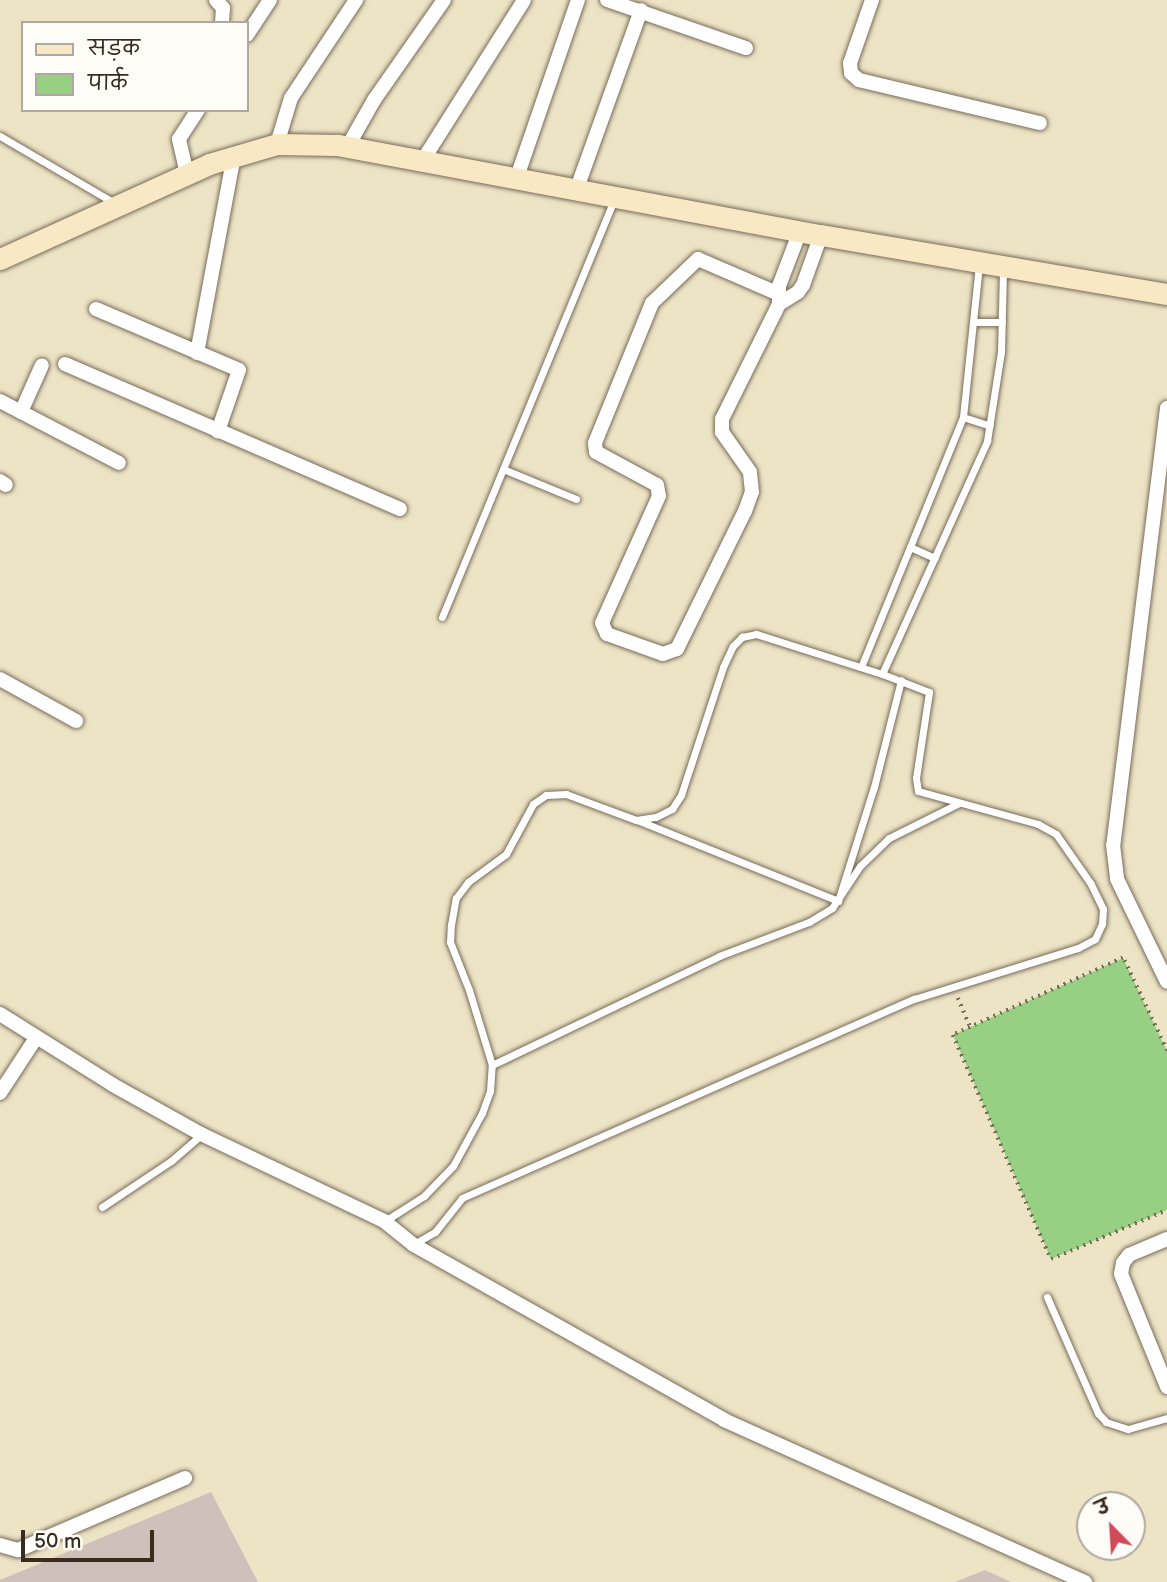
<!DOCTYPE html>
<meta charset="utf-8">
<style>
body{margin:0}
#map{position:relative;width:1167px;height:1582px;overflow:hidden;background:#ede4c6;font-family:"Balsamiq Sans","Playpen Sans Deva",sans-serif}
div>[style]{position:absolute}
.industrial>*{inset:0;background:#d0c0bc}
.green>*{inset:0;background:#97d083}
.path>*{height:3.5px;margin-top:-1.75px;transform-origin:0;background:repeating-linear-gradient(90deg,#796b59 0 2px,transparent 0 7px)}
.roads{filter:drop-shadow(0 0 2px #796b59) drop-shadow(0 0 2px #796b59)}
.lane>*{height:7px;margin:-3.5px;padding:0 3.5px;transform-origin:3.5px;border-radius:3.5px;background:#fff}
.street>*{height:14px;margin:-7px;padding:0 7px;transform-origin:7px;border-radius:7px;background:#fff}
.secondary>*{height:21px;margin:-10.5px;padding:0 10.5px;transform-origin:10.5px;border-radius:10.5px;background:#f8e8c3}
span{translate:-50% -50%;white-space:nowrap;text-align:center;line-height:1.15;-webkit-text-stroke:6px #fdfcf7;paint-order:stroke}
.legend{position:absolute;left:21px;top:21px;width:228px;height:91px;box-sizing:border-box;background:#fdfcf7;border:2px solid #afa8a0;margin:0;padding:9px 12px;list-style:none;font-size:21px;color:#3b2a1e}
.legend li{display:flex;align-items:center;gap:14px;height:35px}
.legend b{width:35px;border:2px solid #afa8a0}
.north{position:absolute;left:1076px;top:1491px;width:70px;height:70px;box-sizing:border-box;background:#fdfcf7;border:2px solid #afa8a0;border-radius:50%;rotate:336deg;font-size:19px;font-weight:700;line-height:28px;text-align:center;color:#3b2a1e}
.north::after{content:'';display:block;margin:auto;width:24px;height:32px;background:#d1495b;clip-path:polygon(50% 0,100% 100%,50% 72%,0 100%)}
.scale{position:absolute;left:21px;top:1530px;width:133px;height:32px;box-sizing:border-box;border:4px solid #3b2a1e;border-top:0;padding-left:9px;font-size:21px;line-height:24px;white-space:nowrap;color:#3b2a1e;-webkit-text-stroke:5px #fdfcf7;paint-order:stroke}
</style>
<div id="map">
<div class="industrial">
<i style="clip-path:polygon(211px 1492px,258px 1582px,0 1582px,0 1580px)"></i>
<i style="clip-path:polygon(985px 1570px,1011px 1582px,955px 1582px)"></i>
</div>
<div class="green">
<i style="clip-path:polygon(1123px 958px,1167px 1051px,1167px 1210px,1051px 1259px,953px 1035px)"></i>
</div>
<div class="path">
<i style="left:958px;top:998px;width:30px;rotate:67deg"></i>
<i style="left:1167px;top:1051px;width:103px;rotate:-115.3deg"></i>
<i style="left:1123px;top:958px;width:187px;rotate:155.6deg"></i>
<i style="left:953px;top:1035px;width:244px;rotate:66.4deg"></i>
<i style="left:1051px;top:1259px;width:126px;rotate:-22.9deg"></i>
</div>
<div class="roads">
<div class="lane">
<i style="left:0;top:136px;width:132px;rotate:30.4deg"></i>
<i style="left:973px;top:322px;width:29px"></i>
<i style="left:963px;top:417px;width:28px;rotate:18deg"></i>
<i style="left:503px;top:469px;width:79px;rotate:22.3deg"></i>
<i style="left:910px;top:547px;width:27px;rotate:24deg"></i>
<i style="left:442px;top:617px;width:452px;rotate:-67.6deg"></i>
<i style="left:861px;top:667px;width:270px;rotate:-67.8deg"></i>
<i style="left:963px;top:417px;width:153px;rotate:-84deg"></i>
<i style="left:637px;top:820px;width:217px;rotate:21.9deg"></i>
<i style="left:838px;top:901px;width:120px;rotate:-72.5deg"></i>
<i style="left:874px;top:787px;width:110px;rotate:-75.8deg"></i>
<i style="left:492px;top:1065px;width:252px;rotate:-25.6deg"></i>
<i style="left:719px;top:956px;width:96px;rotate:-20.7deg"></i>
<i style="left:809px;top:922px;width:27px;rotate:-31deg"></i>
<i style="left:832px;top:908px;width:50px;rotate:-56.3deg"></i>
<i style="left:860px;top:866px;width:40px;rotate:-44deg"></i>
<i style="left:889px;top:838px;width:78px;rotate:-26.6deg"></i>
<i style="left:102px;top:1207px;width:83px;rotate:-33.7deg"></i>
<i style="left:171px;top:1161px;width:40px;rotate:-41deg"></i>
<i style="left:385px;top:1221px;width:46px;rotate:-32.7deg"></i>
<i style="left:424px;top:1196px;width:42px;rotate:-46deg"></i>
<i style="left:453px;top:1166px;width:60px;rotate:-61.3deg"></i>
<i style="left:482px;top:1113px;width:23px;rotate:-70deg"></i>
<i style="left:490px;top:1091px;width:26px;rotate:-86deg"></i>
<i style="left:492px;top:1065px;width:78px;rotate:-107deg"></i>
<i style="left:469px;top:990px;width:52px;rotate:-111.6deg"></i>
<i style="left:450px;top:942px;width:17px;rotate:-87deg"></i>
<i style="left:451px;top:925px;width:27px;rotate:-80deg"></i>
<i style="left:456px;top:898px;width:20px;rotate:-53deg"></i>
<i style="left:468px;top:882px;width:47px;rotate:-36.4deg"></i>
<i style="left:506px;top:854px;width:57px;rotate:-61.6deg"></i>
<i style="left:533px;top:804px;width:16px;rotate:-35deg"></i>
<i style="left:546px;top:795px;width:20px;rotate:-3deg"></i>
<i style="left:566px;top:794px;width:75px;rotate:20.4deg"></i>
<i style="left:636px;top:820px;width:20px;rotate:-9deg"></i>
<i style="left:656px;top:817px;width:18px;rotate:-27deg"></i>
<i style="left:672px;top:809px;width:17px;rotate:-57deg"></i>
<i style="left:681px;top:795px;width:135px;rotate:-71.8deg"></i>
<i style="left:723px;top:667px;width:23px;rotate:-65deg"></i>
<i style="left:733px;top:646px;width:13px;rotate:-45deg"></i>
<i style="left:742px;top:637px;width:14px;rotate:-12deg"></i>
<i style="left:756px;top:634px;width:132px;rotate:17.6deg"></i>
<i style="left:414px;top:1244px;width:24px;rotate:-30deg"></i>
<i style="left:435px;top:1232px;width:43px;rotate:-51.5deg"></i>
<i style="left:462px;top:1198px;width:494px;rotate:-23.8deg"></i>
<i style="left:914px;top:999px;width:172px;rotate:-17.3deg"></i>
<i style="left:1078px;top:948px;width:19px;rotate:-28deg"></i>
<i style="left:1095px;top:939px;width:17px;rotate:-65deg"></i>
<i style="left:1102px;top:924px;width:15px;rotate:-86deg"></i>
<i style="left:1103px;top:909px;width:28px;rotate:-116deg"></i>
<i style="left:1091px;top:884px;width:61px;rotate:-125deg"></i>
<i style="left:1056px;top:834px;width:21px;rotate:-151deg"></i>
<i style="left:1038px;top:824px;width:124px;rotate:-164.6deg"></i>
<i style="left:918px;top:791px;width:13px;rotate:-99deg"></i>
<i style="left:916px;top:778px;width:87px;rotate:-81.4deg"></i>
<i style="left:929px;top:692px;width:50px;rotate:-159deg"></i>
<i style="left:882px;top:674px;width:256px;rotate:-65.7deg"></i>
<i style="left:987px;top:441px;width:90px;rotate:-81.1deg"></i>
<i style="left:1001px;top:352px;width:84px;rotate:-88.6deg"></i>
<i style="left:1047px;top:1297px;width:127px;rotate:66.3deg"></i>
<i style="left:1098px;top:1413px;width:12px;rotate:48deg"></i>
<i style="left:1106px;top:1422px;width:23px;rotate:18deg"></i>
<i style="left:1128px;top:1429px;width:41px;rotate:-15.8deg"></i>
</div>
<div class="street">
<i style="left:216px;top:0;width:11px;rotate:49deg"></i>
<i style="left:223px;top:8px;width:15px;rotate:94deg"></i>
<i style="left:607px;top:0;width:147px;rotate:19.1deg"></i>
<i style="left:872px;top:0;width:67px;rotate:109.2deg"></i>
<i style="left:850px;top:63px;width:10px;rotate:84deg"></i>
<i style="left:851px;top:73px;width:11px;rotate:41deg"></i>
<i style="left:859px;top:80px;width:186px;rotate:13.4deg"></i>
<i style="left:247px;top:35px;width:42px;rotate:-56.7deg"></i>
<i style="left:277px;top:144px;width:48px;rotate:-73.1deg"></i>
<i style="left:291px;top:98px;width:118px;rotate:-56.4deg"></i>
<i style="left:348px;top:146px;width:53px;rotate:-60.5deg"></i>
<i style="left:374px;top:100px;width:122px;rotate:-55deg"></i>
<i style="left:423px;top:160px;width:189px;rotate:-57.7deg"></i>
<i style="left:187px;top:174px;width:36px;rotate:-103deg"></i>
<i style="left:179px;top:139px;width:35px;rotate:-57deg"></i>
<i style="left:517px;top:177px;width:187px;rotate:-71deg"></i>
<i style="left:577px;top:188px;width:189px;rotate:-70.2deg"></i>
<i style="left:779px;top:294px;width:88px;rotate:-156.6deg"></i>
<i style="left:698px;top:259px;width:64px;rotate:136.3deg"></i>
<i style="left:652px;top:303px;width:151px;rotate:112.2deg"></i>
<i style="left:595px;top:443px;width:9px;rotate:84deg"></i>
<i style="left:596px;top:452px;width:69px;rotate:28.4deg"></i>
<i style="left:657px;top:485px;width:11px;rotate:80deg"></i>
<i style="left:659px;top:496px;width:139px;rotate:114.2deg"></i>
<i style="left:602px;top:623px;width:12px;rotate:66deg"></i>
<i style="left:607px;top:634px;width:59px;rotate:19.7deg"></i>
<i style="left:663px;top:654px;width:15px;rotate:-20deg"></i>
<i style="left:677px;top:649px;width:154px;rotate:-63.8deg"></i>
<i style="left:745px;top:511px;width:20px;rotate:-70deg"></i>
<i style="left:752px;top:492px;width:20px;rotate:-96deg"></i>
<i style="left:750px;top:472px;width:49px;rotate:-125deg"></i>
<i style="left:722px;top:432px;width:13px;rotate:-90deg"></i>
<i style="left:722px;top:419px;width:128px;rotate:-63.6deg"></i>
<i style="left:779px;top:304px;width:18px;rotate:-90deg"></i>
<i style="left:779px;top:286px;width:59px;rotate:-69.1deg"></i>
<i style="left:779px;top:304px;width:22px;rotate:-32deg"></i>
<i style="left:798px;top:292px;width:9px;rotate:-54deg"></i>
<i style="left:803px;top:285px;width:53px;rotate:-70.2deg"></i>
<i style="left:96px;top:309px;width:155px;rotate:23.1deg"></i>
<i style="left:239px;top:370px;width:65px;rotate:109deg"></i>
<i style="left:197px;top:353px;width:200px;rotate:-79.4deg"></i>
<i style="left:65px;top:364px;width:365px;rotate:23.4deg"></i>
<i style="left:0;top:401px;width:134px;rotate:27.5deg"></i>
<i style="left:1167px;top:408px;width:440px;rotate:97deg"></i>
<i style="left:1113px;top:845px;width:34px;rotate:83deg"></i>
<i style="left:1117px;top:879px;width:114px;rotate:64.1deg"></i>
<i style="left:21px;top:412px;width:51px;rotate:-65.9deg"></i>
<i style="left:0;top:481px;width:7px;rotate:34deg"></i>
<i style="left:0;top:679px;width:87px;rotate:28.9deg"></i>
<i style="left:0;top:1014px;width:133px;rotate:32.1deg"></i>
<i style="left:113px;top:1085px;width:101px;rotate:29.1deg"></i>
<i style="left:201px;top:1134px;width:203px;rotate:25.4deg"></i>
<i style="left:384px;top:1221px;width:38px;rotate:39deg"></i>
<i style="left:414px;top:1245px;width:356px;rotate:29.4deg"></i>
<i style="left:724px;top:1420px;width:396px;rotate:24.2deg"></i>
<i style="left:0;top:1093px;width:66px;rotate:-56.8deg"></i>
<i style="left:1167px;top:1239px;width:41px;rotate:157.2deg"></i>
<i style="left:1129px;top:1255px;width:10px;rotate:127deg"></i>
<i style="left:1123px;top:1263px;width:11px;rotate:100deg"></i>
<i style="left:1121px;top:1274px;width:122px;rotate:67.8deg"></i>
<i style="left:0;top:1545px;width:19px;rotate:16deg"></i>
<i style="left:18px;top:1550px;width:182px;rotate:-23.3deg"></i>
</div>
<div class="secondary">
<i style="left:0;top:259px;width:230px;rotate:-24.4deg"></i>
<i style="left:209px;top:164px;width:71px;rotate:-16.4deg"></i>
<i style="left:277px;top:144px;width:61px;rotate:0.9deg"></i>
<i style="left:338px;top:145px;width:491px;rotate:10.6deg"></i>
<i style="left:821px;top:235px;width:351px;rotate:9.7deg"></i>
</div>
</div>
<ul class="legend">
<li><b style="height:9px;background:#f8e8c3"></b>सड़क</li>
<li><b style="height:19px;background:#97d083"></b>पार्क</li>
</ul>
<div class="north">उ</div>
<div class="scale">50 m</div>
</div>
